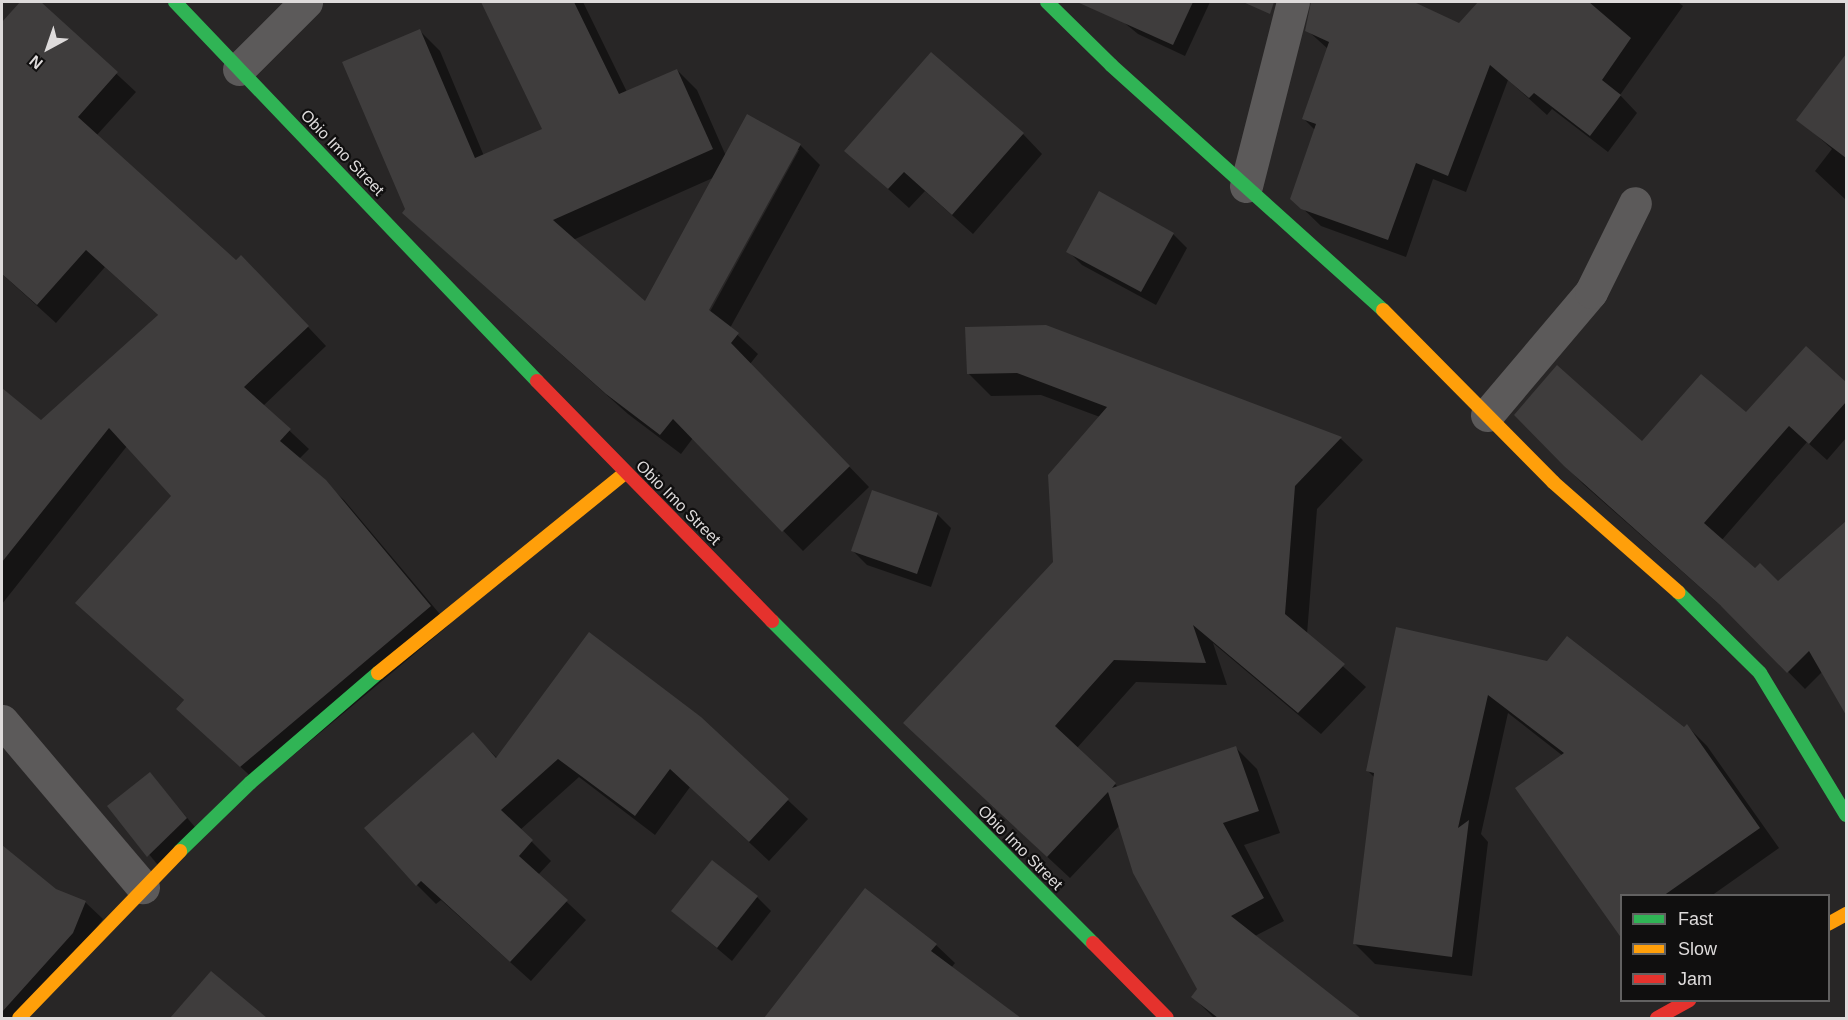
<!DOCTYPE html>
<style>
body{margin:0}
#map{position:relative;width:1848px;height:1020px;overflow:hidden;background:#282626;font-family:Helvetica,sans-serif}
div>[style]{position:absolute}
.shadow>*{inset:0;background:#0007}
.building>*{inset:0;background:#3f3d3d}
.street>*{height:33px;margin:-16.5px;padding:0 16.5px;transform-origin:16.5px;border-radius:16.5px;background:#5c5a5a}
.fast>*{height:14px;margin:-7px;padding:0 7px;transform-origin:7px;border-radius:7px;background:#30b455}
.slow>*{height:14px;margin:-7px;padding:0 7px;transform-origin:7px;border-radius:7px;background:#ff9f0a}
.jam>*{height:14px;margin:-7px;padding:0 7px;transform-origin:7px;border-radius:7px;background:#e5322d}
span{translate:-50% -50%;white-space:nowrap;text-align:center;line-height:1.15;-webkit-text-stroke:4.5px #100f0f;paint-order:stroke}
.street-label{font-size:16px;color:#dedbdb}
.frame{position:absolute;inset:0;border:3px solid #dedbdb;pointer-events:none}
.legend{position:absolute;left:1620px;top:894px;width:210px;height:108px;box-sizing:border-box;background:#100f0f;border:2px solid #626161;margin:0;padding:8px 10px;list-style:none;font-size:18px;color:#dedbdb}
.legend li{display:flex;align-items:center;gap:12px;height:30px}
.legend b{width:30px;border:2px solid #626161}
.north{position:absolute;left:18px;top:18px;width:60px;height:60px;-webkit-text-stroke:4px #100f0f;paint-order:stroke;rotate:220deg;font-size:16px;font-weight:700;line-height:24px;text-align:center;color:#dedbdb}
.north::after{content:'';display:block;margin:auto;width:21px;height:27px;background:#dedbdb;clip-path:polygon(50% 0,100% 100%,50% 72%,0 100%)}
</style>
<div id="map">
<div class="shadow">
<i style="clip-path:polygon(22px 2px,39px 2px,136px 92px,96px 136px,236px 262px,260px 276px,326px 346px,263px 406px,309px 449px,299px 459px,344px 500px,449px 625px,259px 784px,178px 709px,185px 701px,77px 603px,173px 496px,127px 446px,2px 604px,2px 417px,15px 401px,41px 422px,159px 316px,105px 267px,56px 323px,2px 274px,2px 217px,11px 206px,2px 194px,2px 24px)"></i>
<i style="clip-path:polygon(evenodd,482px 2px,583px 2px,627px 92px,677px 70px,697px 90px,726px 156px,800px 145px,820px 165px,730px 328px,758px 354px,750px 364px,869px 487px,803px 551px,693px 438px,681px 454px,628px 414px,424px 232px,407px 209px,420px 31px,440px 51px,484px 156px,544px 129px,482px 2px,796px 150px,799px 150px,707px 317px,704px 316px,796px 150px,482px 2px,715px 177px,646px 304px,573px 240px,715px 177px)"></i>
<i style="clip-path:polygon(1099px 2px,1210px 2px,1185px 56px,1138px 34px)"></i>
<i style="clip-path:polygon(1312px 2px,1410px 2px,1460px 25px,1480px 2px,1678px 2px,1683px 6px,1620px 95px,1637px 113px,1608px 152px,1552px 109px,1547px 115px,1508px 80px,1466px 192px,1433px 179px,1406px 257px,1321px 226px,1292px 198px,1315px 130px,1304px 119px,1328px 49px,1307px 30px)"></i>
<i style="clip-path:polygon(1838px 68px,1846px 75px,1846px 200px,1815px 171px,1832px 149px,1798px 119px)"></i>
<i style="clip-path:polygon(1023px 134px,1042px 154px,973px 234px,925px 191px,909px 208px,846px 151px)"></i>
<i style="clip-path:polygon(1173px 234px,1187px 248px,1156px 305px,1082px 265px,1068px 251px)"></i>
<i style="clip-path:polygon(1046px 326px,1341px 439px,1363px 460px,1317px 509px,1307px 634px,1366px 687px,1321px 734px,1213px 643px,1227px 685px,1136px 682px,1077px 748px,1118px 787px,1235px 747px,1257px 769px,1280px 833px,1244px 845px,1284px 921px,1255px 936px,1359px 1018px,1214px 1018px,1193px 997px,1199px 989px,1120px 825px,1070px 878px,927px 745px,1054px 563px,1100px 417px,1041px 395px,991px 396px,968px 373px)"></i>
<i style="clip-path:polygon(1806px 348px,1846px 384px,1846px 438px,1827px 460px,1807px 442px,1721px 541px,1755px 570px,1778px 583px,1846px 523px,1846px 712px,1823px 671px,1805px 689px,1737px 620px,1583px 484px,1516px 415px,1642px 443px,1746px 415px)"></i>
<i style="clip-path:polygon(937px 514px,951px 528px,931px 587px,867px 565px,853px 551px)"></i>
<i style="clip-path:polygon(1398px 629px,1683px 729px,1687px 726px,1707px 746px,1779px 848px,1711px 896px,1622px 896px,1563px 756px,1508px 713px,1481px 834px,1488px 842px,1472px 976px,1375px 964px,1355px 944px,1375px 778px,1367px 770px)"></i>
<i style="clip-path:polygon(700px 718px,808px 819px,769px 861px,690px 787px,655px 835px,579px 777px,520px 830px,551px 861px,538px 875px,586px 920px,531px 981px,441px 900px,436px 904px,417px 885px,473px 734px,497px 758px)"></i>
<i style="clip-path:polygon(150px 774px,200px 833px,162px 870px,109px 806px)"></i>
<i style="clip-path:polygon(2px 847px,55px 890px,85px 902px,103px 919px,29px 1018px,2px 1018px)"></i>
<i style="clip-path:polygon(865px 890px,936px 945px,955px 963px,951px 968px,1019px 1018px,766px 1018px)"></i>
<i style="clip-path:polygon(757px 897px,771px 911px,732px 961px,673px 911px)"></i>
<i style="clip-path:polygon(211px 973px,265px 1018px,172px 1018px)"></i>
</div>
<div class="building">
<i style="clip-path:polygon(20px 2px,41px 2px,118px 72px,78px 117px,236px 260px,241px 255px,309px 326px,244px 387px,291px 429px,280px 441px,326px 480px,431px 606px,240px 767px,176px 709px,184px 700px,75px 603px,171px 496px,109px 428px,2px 562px,2px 388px,41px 420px,158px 315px,86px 250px,37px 305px,2px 274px,2px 22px)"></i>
<i style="clip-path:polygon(481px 2px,574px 2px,619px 94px,677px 69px,713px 149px,553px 220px,645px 301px,747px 114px,801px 144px,709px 310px,739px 333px,731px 343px,850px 466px,782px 532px,673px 419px,660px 435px,606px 394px,402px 213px,405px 209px,342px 62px,420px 29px,475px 158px,542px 129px)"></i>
<i style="clip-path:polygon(1077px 2px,1193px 2px,1173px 45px)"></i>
<i style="clip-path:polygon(1243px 2px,1274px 2px,1270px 14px)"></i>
<i style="clip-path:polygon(1311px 2px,1414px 2px,1459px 23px,1478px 2px,1589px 2px,1631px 38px,1602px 80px,1621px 95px,1590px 136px,1534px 93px,1529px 98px,1490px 65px,1448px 176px,1416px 163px,1388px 240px,1301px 209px,1290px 199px,1316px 124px,1302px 119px,1329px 42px,1305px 31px)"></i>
<i style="clip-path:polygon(931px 52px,1024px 133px,952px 215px,904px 172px,888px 189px,844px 151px)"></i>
<i style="clip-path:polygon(1846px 54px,1846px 158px,1796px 120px)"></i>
<i style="clip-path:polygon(1099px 191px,1174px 233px,1141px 292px,1066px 252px)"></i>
<i style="clip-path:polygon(1046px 325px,1342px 437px,1295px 486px,1285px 614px,1345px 664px,1298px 713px,1193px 625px,1206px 663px,1114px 660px,1055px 726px,1116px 783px,1112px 788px,1236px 746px,1259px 811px,1223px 823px,1264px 898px,1231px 916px,1361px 1018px,1218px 1018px,1191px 997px,1197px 989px,1133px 873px,1108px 792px,1047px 857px,903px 723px,1053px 562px,1048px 475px,1107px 407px,1017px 373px,967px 374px,965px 327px)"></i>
<i style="clip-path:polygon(1806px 346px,1846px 382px,1846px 402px,1809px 444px,1789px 426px,1704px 523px,1755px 568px,1760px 563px,1778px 581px,1846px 521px,1846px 715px,1809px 651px,1787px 673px,1720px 605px,1564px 466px,1514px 415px,1557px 365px,1642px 441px,1701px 374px,1746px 412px)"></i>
<i style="clip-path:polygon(872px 490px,938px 513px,917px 574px,851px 551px)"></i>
<i style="clip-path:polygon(1396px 627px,1547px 661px,1567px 636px,1684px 727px,1687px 724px,1760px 828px,1663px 896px,1622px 896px,1622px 939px,1515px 788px,1564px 753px,1488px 695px,1458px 828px,1469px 820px,1452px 957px,1353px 944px,1374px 773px,1366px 771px)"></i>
<i style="clip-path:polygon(589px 632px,701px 717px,789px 799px,749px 842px,670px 769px,635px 816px,558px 759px,501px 810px,533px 840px,519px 856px,568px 900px,510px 962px,421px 881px,416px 886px,364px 828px,473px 732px,496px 758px)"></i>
<i style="clip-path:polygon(150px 772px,187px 818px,147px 857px,107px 806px)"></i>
<i style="clip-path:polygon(2px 845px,56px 889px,86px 901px,73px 933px,2px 1012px)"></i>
<i style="clip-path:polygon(712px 860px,758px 896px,717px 948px,671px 911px)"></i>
<i style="clip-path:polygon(865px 888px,937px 944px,931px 951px,1021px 1018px,764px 1018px)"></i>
<i style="clip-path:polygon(211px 971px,267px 1018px,170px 1018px)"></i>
</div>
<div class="street">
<i style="left:239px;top:69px;width:95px;rotate:-45deg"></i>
<i style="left:1246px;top:186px;width:190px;rotate:-75.7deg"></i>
<i style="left:1487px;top:415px;width:161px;rotate:-49.8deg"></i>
<i style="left:1591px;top:292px;width:99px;rotate:-63.7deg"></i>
<i style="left:2px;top:721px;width:218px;rotate:49.7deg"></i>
</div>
<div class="fast">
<i style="left:175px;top:2px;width:524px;rotate:46.31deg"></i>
<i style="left:1047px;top:2px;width:90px;rotate:44.5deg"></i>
<i style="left:1111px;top:65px;width:366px;rotate:42deg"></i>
<i style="left:1678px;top:592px;width:115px;rotate:44.6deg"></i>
<i style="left:1760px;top:673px;width:166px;rotate:58.8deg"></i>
<i style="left:772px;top:621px;width:455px;rotate:45.1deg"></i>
<i style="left:180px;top:851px;width:98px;rotate:-44.2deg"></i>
<i style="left:250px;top:783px;width:169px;rotate:-40.7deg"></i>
</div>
<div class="slow">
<i style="left:1383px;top:310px;width:242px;rotate:45.3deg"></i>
<i style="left:1553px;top:482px;width:167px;rotate:41.3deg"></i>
<i style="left:378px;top:673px;width:318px;rotate:-39deg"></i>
<i style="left:1828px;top:924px;width:21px;rotate:-29deg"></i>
<i style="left:19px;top:1018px;width:232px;rotate:-46deg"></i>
</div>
<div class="jam">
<i style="left:537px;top:381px;width:336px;rotate:45.6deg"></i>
<i style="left:1093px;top:943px;width:105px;rotate:45.4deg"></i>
<i style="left:1657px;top:1018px;width:37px;rotate:-29deg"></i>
</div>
<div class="street-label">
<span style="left:342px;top:153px;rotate:46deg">Obio Imo Street</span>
<span style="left:678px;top:503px;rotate:45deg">Obio Imo Street</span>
<span style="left:1020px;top:848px;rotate:45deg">Obio Imo Street</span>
</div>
<div class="frame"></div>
<ul class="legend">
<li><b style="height:8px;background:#30b455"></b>Fast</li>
<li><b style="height:8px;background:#ff9f0a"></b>Slow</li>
<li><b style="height:8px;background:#e5322d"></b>Jam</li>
</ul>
<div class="north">N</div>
</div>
